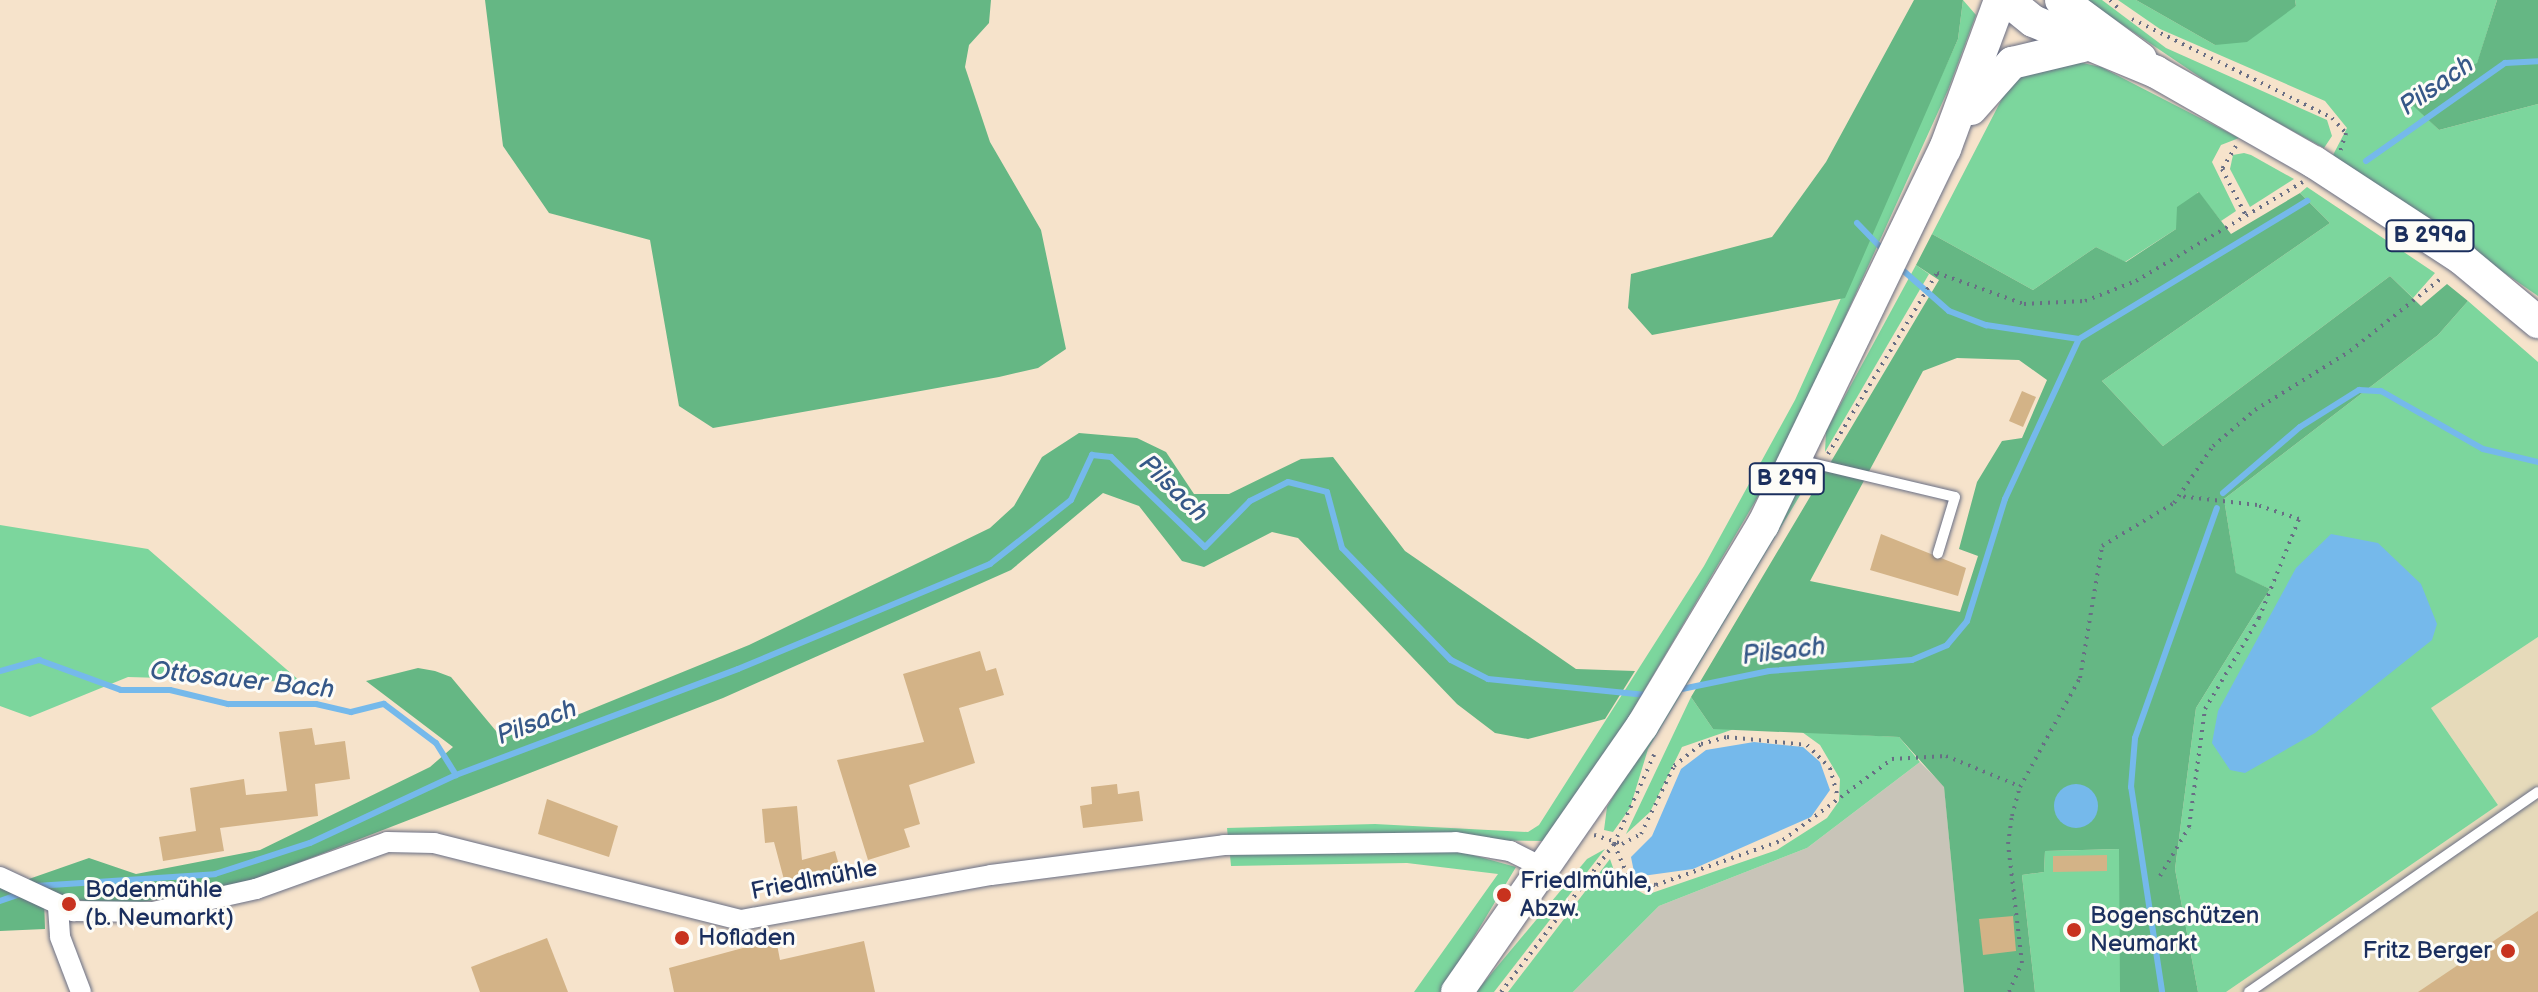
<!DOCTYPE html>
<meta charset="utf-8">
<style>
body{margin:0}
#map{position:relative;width:2538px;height:992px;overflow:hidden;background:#f6e3cb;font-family:"Balsamiq Sans",sans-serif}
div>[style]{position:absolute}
.built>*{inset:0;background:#e6daba}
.industrial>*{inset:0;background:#c8c4b8}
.green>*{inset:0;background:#7cd69d}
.forest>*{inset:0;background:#65b784}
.water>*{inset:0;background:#75b9eb}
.round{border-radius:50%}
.stream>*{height:6px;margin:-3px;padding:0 3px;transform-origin:3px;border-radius:3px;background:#75b9eb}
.building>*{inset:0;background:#d3b387}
.path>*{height:4px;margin-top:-2px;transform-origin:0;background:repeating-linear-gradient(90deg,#686e84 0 2px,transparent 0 8px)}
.roads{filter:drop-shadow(0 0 2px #686e84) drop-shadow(0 0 2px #686e84)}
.lane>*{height:10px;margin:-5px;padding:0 5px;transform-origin:5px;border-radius:5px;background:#fff}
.street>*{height:20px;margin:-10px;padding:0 10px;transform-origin:10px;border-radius:10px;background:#fff}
.primary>*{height:32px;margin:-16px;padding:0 16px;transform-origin:16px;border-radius:16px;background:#fff}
.dots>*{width:22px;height:22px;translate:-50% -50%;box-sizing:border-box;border:4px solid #fdfcf7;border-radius:50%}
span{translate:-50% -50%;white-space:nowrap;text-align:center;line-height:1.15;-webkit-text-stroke:6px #fdfcf7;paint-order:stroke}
.shield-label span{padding:2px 6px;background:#fdfcf7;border:2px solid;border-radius:6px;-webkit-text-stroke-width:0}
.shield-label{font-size:22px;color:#1b2f5e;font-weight:700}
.street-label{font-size:24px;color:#1b2f5e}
.poi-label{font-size:24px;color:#1b2f5e}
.left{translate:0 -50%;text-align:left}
.right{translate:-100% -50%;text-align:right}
.water-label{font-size:26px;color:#365888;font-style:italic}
</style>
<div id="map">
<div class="built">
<i style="clip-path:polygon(2538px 637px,2538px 992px,2226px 992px,2498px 805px,2431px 708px)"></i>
</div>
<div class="industrial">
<i style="clip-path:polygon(1920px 762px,1944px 786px,1964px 992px,1573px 992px,1659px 906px,1807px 848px)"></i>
</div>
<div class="green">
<i style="clip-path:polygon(1963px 0,1976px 15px,1948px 90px,1783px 454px,1614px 742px,1546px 841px,1228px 838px,1227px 828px,1375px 824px,1528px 832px,1539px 825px,1704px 566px,1795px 400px,1958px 39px)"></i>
<i style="clip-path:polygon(2086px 0,2102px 0,2166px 48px,2327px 120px,2332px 136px,2324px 148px,2225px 94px)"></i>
<i style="clip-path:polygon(2118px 0,2136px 0,2215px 45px,2296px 6px,2295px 0,2497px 0,2477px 64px,2407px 99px,2439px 130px,2538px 104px,2538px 296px,2333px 155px,2347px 128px,2325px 101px,2160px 29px)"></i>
<i style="clip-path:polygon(2065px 59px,2101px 67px,2239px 138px,2221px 145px,2212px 162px,2236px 211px,2221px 221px,2198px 192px,2176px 229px,2125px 262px,2096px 247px,2033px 290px,1932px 234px,2008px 87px,2024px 72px)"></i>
<i style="clip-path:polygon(2244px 153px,2251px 155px,2294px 179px,2250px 207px,2230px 169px,2233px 155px)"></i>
<i style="clip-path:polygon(2307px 187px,2435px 273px,2413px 298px,2390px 276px,2163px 446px,2102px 381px,2330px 223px,2300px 193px)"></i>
<i style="clip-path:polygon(1916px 265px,1929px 274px,1825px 452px,1826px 431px)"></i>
<i style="clip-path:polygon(2468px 301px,2538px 362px,2538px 637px,2431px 708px,2498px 805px,2226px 992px,2198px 992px,2175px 869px,2196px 708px,2270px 589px,2236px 574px,2224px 499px,2438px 335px)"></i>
<i style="clip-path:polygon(1814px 472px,1648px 749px,1630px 808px,1613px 832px,1604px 830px,1607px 807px,1804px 478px)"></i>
<i style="clip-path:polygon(0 525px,148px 549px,301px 682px,128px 677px,30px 717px,0 706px)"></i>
<i style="clip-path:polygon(1691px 697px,1713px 729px,1734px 729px,1682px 747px,1650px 812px,1626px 834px)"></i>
<i style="clip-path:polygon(1802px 732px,1899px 737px,1920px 762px,1807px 848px,1659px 906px,1573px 992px,1508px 992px,1610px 859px,1617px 879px,1646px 895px,1777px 850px,1827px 818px,1839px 801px,1840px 779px,1820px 745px)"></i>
<i style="clip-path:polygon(1451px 849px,1516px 867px,1441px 992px,1414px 992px,1498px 874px,1407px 863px,1231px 866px,1230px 855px)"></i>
<i style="clip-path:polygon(1605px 849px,1494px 992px,1476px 992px,1587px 859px)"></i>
<i style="clip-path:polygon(2120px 849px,2120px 992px,2035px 992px,2022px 875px,2044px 872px,2045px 851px)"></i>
</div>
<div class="forest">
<i style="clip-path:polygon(485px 0,991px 0,989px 23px,969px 45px,965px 67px,990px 142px,1041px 230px,1066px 349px,1038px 368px,999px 377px,713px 428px,679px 406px,650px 240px,549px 213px,503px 146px)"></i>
<i style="clip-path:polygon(1914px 0,1963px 0,1958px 39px,1845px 298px,1652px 335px,1628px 308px,1631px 274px,1772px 237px,1826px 162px)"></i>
<i style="clip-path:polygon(2136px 0,2295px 0,2296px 6px,2247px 42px,2215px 45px)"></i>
<i style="clip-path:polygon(2497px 0,2538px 0,2538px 104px,2439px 130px,2406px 99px,2477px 63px)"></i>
<i style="clip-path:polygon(evenodd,2199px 192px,2231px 234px,2300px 193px,2330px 223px,2102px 381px,2163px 446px,2390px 276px,2421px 306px,2447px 284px,2468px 301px,2438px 335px,2224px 499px,2236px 573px,2270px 589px,2196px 708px,2175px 869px,2198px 992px,2120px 992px,2119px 849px,2045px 851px,2044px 872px,2022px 875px,2035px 992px,1964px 992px,1944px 787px,1899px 737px,1713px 729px,1691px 697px,1939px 280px,1916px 265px,1932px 234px,2033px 290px,2096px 247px,2126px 262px,2176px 229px,2177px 207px,2199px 192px,1957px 358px,2019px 360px,2047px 380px,2022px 438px,2002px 441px,1977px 482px,1959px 549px,1978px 556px,1960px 612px,1810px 581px,1923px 371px,1957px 358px)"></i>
<i style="clip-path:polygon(1079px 433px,1137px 438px,1166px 452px,1194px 494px,1229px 494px,1301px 459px,1333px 457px,1405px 551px,1576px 669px,1635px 671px,1605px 719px,1528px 739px,1495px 733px,1457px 704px,1298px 538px,1272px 532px,1204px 567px,1182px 561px,1139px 506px,1103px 493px,1011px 570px,723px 698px,231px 889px,120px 905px,44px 896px,45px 929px,0 931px,0 879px,26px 880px,89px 858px,136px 874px,260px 850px,430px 767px,453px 747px,366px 681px,418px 668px,435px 671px,451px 677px,501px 737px,550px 726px,749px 645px,990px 528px,1014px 506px,1042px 457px)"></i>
</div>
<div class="water">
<i style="clip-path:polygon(2331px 534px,2378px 543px,2421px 584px,2437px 624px,2432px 640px,2315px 733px,2245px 773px,2230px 770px,2212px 743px,2218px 711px,2296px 568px)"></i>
<i style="clip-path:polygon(1754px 742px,1803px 747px,1820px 762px,1830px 790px,1811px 817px,1693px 869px,1635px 877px,1631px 857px,1652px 836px,1681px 769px,1706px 750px)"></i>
<i class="round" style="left:2054px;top:784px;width:44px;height:44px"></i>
</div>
<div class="stream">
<i style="left:2366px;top:161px;width:170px;rotate:-35.2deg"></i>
<i style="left:2505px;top:63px;width:33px;rotate:-3deg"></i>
<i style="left:1857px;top:223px;width:40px;rotate:46deg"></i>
<i style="left:1898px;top:266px;width:68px;rotate:41.4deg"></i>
<i style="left:1949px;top:311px;width:40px;rotate:21deg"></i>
<i style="left:1986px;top:325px;width:94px;rotate:8.6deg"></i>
<i style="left:2223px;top:493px;width:101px;rotate:-40.6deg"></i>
<i style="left:2300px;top:427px;width:70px;rotate:-32.1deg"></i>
<i style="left:2359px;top:390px;width:22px;rotate:3deg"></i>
<i style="left:2381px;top:391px;width:117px;rotate:29.6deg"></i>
<i style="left:2483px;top:449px;width:57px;rotate:13.3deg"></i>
<i style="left:0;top:671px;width:41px;rotate:-15.8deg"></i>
<i style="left:39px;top:660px;width:87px;rotate:20.1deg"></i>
<i style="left:121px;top:690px;width:49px"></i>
<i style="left:170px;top:690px;width:60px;rotate:13.6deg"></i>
<i style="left:228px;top:704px;width:88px"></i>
<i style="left:316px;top:704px;width:36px;rotate:13deg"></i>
<i style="left:351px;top:712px;width:34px;rotate:-14deg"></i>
<i style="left:384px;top:704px;width:65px;rotate:36.9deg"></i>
<i style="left:436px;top:743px;width:38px;rotate:58deg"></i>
<i style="left:1677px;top:690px;width:94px;rotate:-11.7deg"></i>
<i style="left:1769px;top:671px;width:143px;rotate:-4.4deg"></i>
<i style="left:1912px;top:660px;width:38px;rotate:-23deg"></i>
<i style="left:1947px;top:645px;width:31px;rotate:-50deg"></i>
<i style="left:1967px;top:621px;width:128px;rotate:-72.7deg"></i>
<i style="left:2005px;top:499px;width:176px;rotate:-65.2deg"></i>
<i style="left:2079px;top:339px;width:267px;rotate:-31.2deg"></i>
<i style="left:36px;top:886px;width:179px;rotate:-3.8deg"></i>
<i style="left:215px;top:874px;width:100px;rotate:-18.1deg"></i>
<i style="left:310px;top:843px;width:161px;rotate:-25deg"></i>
<i style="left:456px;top:775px;width:301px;rotate:-20.6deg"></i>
<i style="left:738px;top:669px;width:273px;rotate:-22.6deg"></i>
<i style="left:990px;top:564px;width:103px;rotate:-38.3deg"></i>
<i style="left:1071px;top:500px;width:50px;rotate:-65deg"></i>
<i style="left:1092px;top:455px;width:19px;rotate:6deg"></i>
<i style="left:1111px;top:457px;width:130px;rotate:43.8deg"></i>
<i style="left:1205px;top:547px;width:64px;rotate:-45.6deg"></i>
<i style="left:1250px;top:501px;width:42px;rotate:-26.6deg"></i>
<i style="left:1288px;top:482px;width:40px;rotate:14.4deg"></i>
<i style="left:1327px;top:492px;width:58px;rotate:75deg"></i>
<i style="left:1342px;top:548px;width:156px;rotate:45.8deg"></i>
<i style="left:1451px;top:660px;width:42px;rotate:27.2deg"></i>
<i style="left:1488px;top:679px;width:159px;rotate:5.8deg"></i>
<i style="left:0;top:901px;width:24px;rotate:-19deg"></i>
<i style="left:2162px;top:991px;width:206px;rotate:-98.6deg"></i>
<i style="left:2131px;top:787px;width:49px;rotate:-85.3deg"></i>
<i style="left:2135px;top:738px;width:244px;rotate:-70.4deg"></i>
</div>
<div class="building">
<i style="clip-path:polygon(2022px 391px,2036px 397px,2023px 427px,2009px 421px)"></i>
<i style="clip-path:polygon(1881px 534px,1966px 568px,1958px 596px,1870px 570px)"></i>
<i style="clip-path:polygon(980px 651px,986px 671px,996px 668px,1004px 695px,959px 708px,975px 763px,909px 785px,920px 824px,904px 829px,910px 847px,868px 860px,837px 760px,924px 742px,903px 674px)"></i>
<i style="clip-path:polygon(312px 728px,315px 745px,345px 741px,350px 779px,315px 784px,318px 816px,220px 828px,224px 851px,163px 861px,159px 837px,196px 831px,190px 788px,244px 779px,246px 795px,287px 791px,279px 732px)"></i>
<i style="clip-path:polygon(1117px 784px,1118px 794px,1139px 791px,1143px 821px,1083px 828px,1080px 806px,1092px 804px,1091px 787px)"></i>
<i style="clip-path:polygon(547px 799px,618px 826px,609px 857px,538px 834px)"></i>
<i style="clip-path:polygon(797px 806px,802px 860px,835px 851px,842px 876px,787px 891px,774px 842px,765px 843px,762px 809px)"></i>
<i style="clip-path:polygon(2107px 855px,2107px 871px,2053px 872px,2053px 856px)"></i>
<i style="clip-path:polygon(2538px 911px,2538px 992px,2418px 992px)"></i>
<i style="clip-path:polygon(2013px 916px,2016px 951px,1983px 955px,1979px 919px)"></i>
<i style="clip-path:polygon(547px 938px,568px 992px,480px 992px,471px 967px)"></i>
<i style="clip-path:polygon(776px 939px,780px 960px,864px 941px,875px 992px,674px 992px,669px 968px)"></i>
</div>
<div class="path">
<i style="left:2110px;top:0;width:13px;rotate:45deg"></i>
<i style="left:2132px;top:19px;width:223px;rotate:26.3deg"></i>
<i style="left:2332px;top:118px;width:21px;rotate:47deg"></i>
<i style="left:2346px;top:133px;width:19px;rotate:108deg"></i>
<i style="left:2236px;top:146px;width:27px;rotate:121deg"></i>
<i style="left:2222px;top:169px;width:53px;rotate:62.9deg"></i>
<i style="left:1828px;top:454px;width:211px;rotate:-58.9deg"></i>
<i style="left:1937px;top:273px;width:92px;rotate:19.6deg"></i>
<i style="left:2024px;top:304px;width:61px;rotate:-2.8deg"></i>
<i style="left:2085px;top:301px;width:55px;rotate:-21.4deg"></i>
<i style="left:2136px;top:281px;width:194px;rotate:-30.7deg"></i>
<i style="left:1594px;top:835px;width:29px;rotate:18deg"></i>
<i style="left:1622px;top:844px;width:21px;rotate:-28deg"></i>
<i style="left:1641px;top:834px;width:76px;rotate:-64.1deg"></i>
<i style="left:1674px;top:766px;width:35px;rotate:-39deg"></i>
<i style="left:1701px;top:744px;width:27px;rotate:-15deg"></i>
<i style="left:1727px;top:737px;width:80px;rotate:5.7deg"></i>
<i style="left:1807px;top:745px;width:33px;rotate:45deg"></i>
<i style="left:1830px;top:768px;width:27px;rotate:75deg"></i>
<i style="left:1614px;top:844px;width:40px;rotate:66.6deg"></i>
<i style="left:1630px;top:881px;width:26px;rotate:9deg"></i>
<i style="left:1656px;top:885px;width:135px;rotate:-19.5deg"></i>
<i style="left:1783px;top:840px;width:136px;rotate:-36.6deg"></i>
<i style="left:1892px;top:759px;width:54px;rotate:-3.2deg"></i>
<i style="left:1946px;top:756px;width:79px;rotate:22.3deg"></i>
<i style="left:2160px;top:876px;width:57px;rotate:-59.4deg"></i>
<i style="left:2189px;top:827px;width:119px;rotate:-82.3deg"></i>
<i style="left:2205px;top:709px;width:106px;rotate:-59.3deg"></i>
<i style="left:2259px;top:618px;width:107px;rotate:-68deg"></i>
<i style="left:2299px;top:519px;width:44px;rotate:-161.6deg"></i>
<i style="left:2257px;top:505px;width:79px;rotate:-173.4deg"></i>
<i style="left:1501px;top:992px;width:186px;rotate:-52.6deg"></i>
<i style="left:1614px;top:844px;width:98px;rotate:-65.8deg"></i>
<i style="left:2009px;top:992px;width:32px;rotate:-66deg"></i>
<i style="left:2022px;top:963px;width:120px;rotate:-96.7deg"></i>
<i style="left:2008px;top:844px;width:28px;rotate:-82deg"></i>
<i style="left:2012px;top:816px;width:30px;rotate:-75deg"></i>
<i style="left:2020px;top:787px;width:124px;rotate:-61.2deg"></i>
<i style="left:2080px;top:678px;width:134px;rotate:-80.5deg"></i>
<i style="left:2102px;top:546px;width:84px;rotate:-30.8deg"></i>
<i style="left:2174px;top:503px;width:69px;rotate:-55.6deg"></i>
<i style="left:2213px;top:446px;width:55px;rotate:-40.6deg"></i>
<i style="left:2255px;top:410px;width:112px;rotate:-31.8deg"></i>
<i style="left:2350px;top:351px;width:119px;rotate:-38.5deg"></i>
</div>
<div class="roads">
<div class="lane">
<i style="left:1799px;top:460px;width:160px;rotate:13.3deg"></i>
<i style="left:1955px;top:497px;width:59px;rotate:106.9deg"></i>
<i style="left:2249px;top:992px;width:351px;rotate:-34.7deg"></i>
</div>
<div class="street">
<i style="left:0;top:877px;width:81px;rotate:25deg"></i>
<i style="left:73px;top:911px;width:80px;rotate:0.7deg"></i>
<i style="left:153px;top:912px;width:106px;rotate:-12.6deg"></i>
<i style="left:256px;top:889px;width:139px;rotate:-19.7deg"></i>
<i style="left:387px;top:842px;width:47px;rotate:1.2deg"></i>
<i style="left:434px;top:843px;width:317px;rotate:14.1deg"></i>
<i style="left:741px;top:920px;width:254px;rotate:-10.2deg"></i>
<i style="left:991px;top:875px;width:235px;rotate:-7.3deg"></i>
<i style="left:1224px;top:845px;width:232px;rotate:-0.7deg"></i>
<i style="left:1456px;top:842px;width:55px;rotate:9.5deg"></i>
<i style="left:1510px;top:851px;width:40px;rotate:26.6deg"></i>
<i style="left:58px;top:907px;width:30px;rotate:86deg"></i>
<i style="left:60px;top:937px;width:59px;rotate:69.1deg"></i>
</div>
<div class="primary">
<i style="left:2007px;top:0;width:33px;rotate:39deg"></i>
<i style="left:2033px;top:21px;width:133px;rotate:22.5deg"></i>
<i style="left:2156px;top:72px;width:182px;rotate:29.7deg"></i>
<i style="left:2314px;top:162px;width:177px;rotate:33.2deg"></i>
<i style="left:2462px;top:259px;width:99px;rotate:39.7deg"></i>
<i style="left:2061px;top:0;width:99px;rotate:36.4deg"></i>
<i style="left:1971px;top:109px;width:62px;rotate:-48.3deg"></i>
<i style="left:2012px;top:63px;width:73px;rotate:-13.5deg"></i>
<i style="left:1457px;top:992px;width:324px;rotate:-55.2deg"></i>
<i style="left:1642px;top:726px;width:235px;rotate:-59deg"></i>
<i style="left:1763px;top:525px;width:418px;rotate:-64.2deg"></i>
<i style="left:1945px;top:149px;width:159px;rotate:-69.7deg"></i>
</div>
</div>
<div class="dots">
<i style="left:1504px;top:895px;background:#c8321e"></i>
<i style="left:69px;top:904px;background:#c8321e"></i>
<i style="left:2074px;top:930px;background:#c8321e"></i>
<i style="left:682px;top:938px;background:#c8321e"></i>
<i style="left:2508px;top:951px;background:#c8321e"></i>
</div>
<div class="shield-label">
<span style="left:2430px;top:236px">B 299a</span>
<span style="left:1787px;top:479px">B 299</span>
</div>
<div class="street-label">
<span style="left:814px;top:880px;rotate:-11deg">Friedlmühle</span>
</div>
<div class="poi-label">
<span class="left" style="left:1520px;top:895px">Friedlmühle,<br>Abzw.</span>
<span class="left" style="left:85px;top:904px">Bodenmühle<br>(b. Neumarkt)</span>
<span class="left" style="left:2090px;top:930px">Bogenschützen<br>Neumarkt</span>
<span class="left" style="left:698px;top:938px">Hofladen</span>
<span class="right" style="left:2492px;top:951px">Fritz Berger</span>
</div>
<div class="water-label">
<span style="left:2437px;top:86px;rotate:-35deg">Pilsach</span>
<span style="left:1173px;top:489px;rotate:44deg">Pilsach</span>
<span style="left:1784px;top:652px;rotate:-7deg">Pilsach</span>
<span style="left:242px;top:681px;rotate:6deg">Ottosauer Bach</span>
<span style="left:537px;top:723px;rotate:-21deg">Pilsach</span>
</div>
</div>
